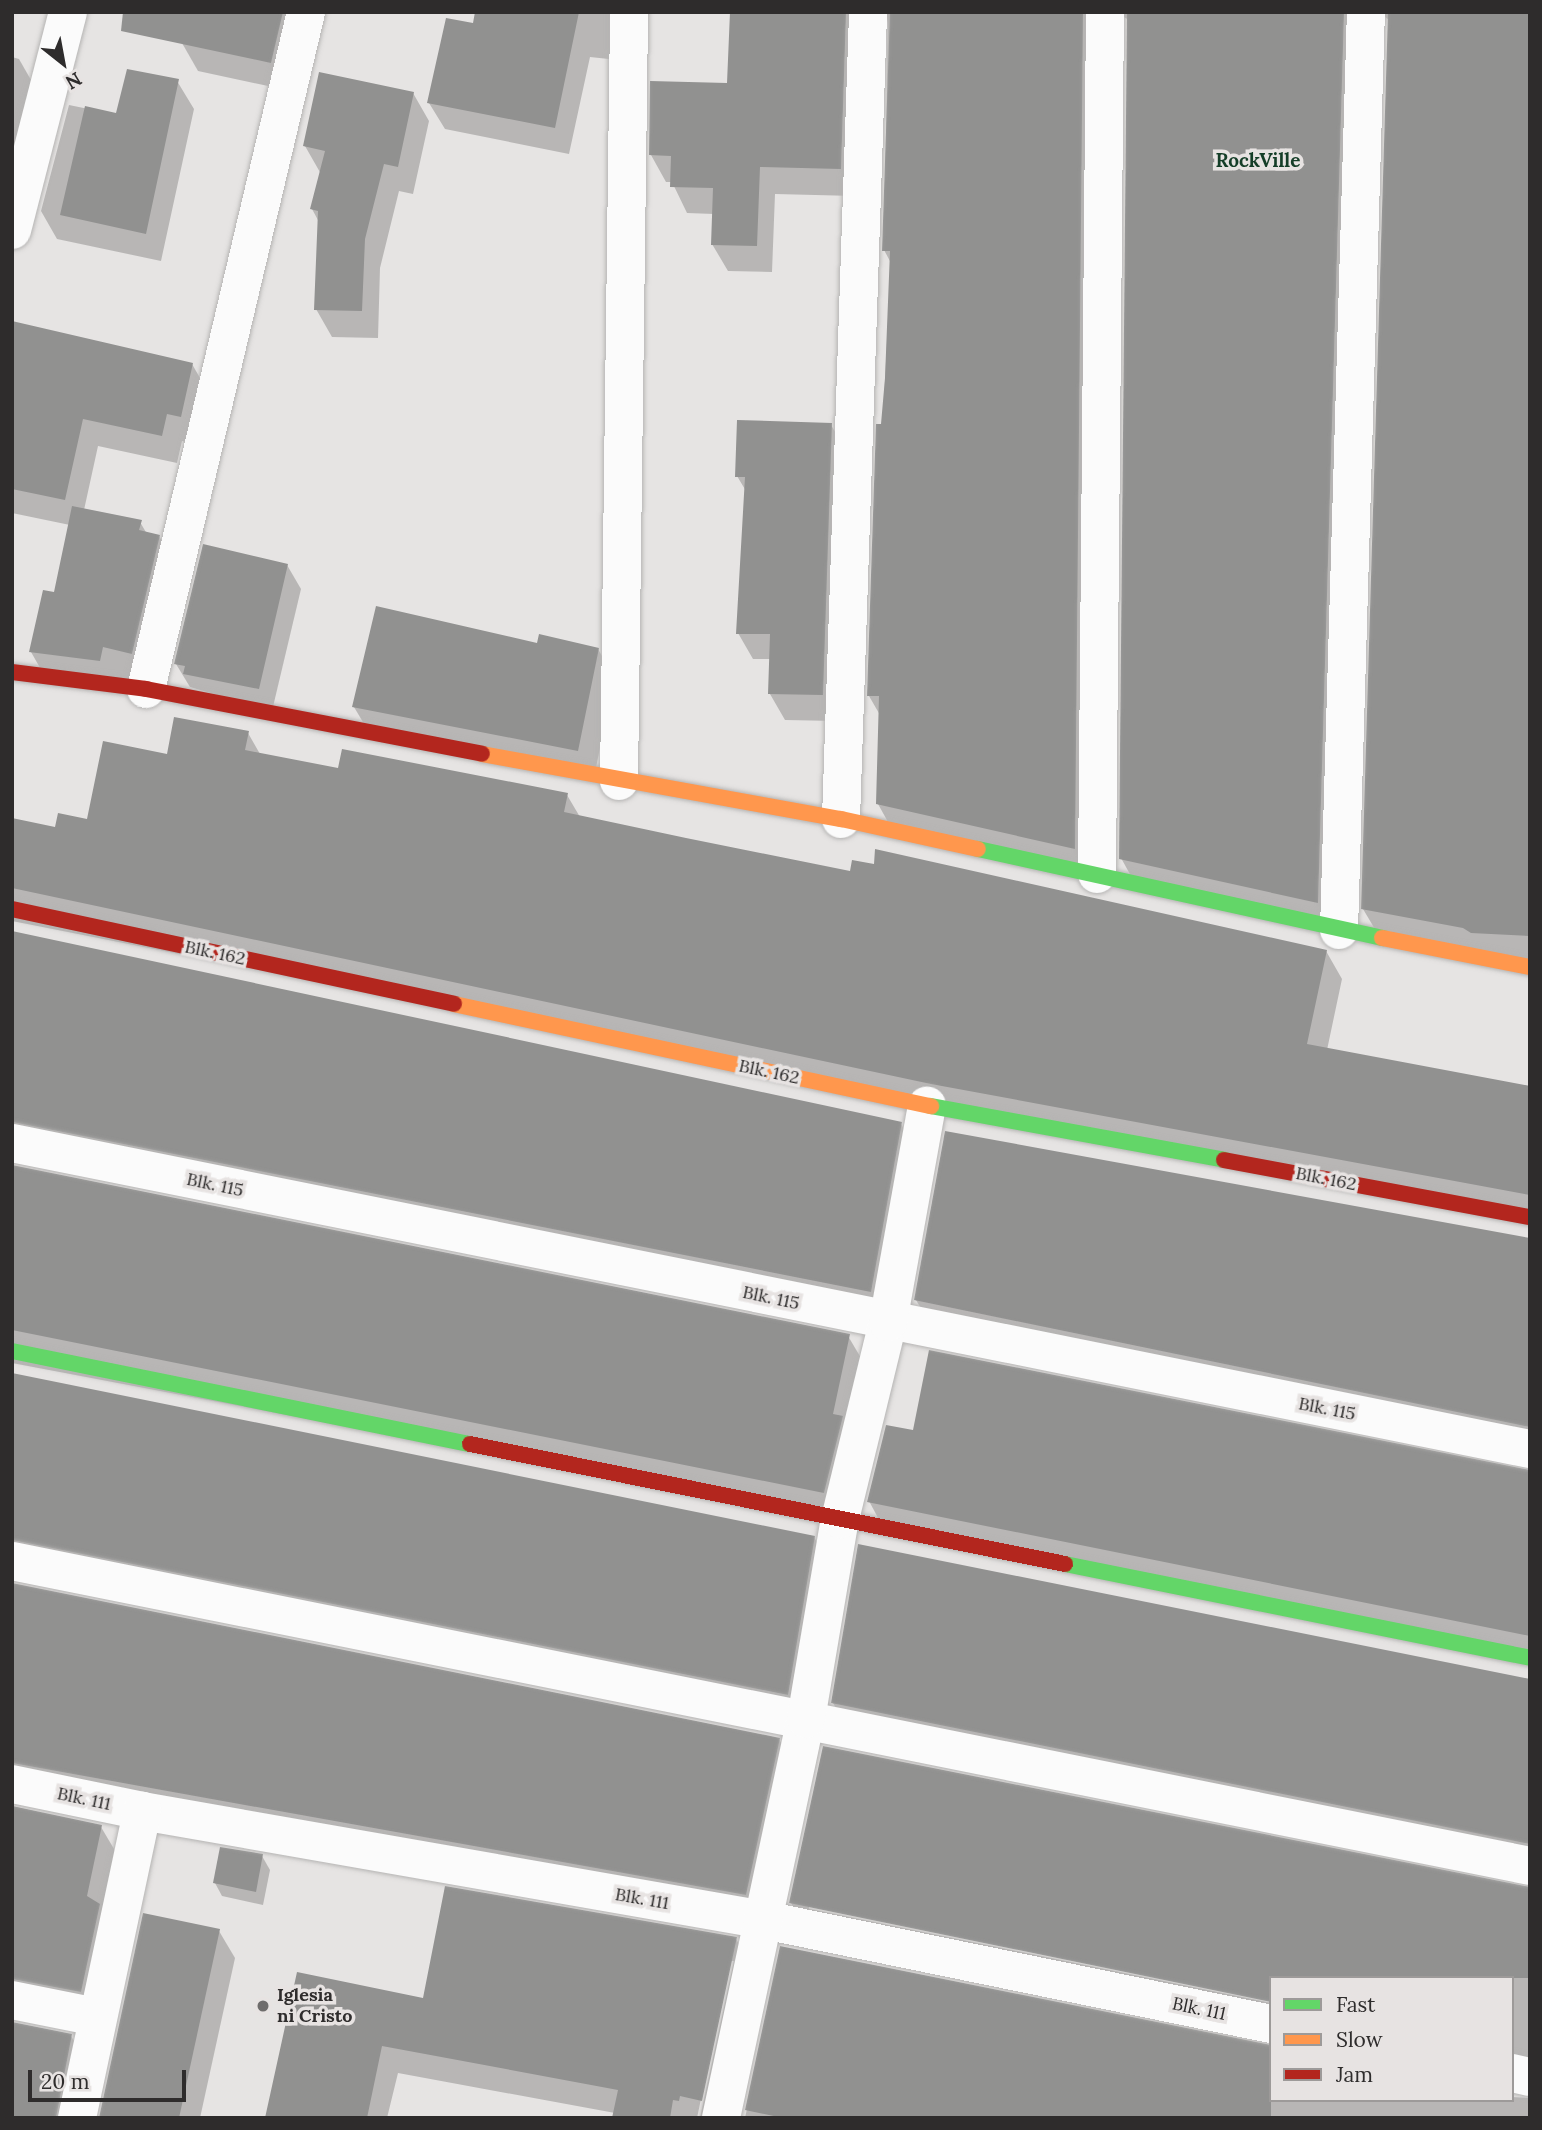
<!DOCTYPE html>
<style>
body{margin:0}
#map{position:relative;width:1542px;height:2130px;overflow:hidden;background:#e6e4e3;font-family:Lora,serif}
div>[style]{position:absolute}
.shadow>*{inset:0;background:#0003}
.building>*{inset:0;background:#919190}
.roads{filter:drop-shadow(0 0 2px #b5b4b3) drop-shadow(0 0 2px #b5b4b3)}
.street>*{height:38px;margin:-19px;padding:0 19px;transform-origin:19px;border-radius:19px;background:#fbfbfb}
.fast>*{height:16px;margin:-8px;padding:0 8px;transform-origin:8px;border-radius:8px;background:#63d668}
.slow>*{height:16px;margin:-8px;padding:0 8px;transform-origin:8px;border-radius:8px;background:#ff974d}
.jam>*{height:16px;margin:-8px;padding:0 8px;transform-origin:8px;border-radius:8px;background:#b3261e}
.dots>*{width:19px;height:19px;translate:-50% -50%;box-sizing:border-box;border:4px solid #e7e3e2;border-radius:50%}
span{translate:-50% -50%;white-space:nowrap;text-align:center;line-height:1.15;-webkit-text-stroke:7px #e7e3e2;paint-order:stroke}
.street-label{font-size:18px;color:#2e2c2c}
.poi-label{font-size:18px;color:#2e2c2c;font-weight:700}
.left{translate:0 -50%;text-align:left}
.neighbourhood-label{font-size:19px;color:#153e28;font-weight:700}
.frame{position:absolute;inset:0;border:14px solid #2e2c2c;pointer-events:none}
.legend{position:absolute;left:1269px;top:1976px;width:245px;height:126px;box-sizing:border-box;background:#e7e3e2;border:2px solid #9d9a99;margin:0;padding:9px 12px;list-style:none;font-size:21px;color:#2e2c2c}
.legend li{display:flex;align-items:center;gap:14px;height:35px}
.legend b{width:35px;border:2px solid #9d9a99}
.north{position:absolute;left:28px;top:28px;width:70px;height:70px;-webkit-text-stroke:5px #e7e3e2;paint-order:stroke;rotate:149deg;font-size:19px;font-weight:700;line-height:28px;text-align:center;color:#2e2c2c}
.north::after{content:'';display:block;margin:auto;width:24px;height:32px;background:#2e2c2c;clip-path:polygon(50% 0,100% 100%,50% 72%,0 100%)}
.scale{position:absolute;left:28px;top:2070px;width:158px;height:32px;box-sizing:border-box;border:4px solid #2e2c2c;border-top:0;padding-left:9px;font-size:21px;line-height:24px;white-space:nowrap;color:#2e2c2c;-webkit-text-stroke:5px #e7e3e2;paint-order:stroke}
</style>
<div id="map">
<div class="shadow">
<i style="clip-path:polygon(189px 12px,309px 12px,287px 90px,198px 71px,182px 43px)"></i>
<i style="clip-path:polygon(476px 12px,625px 12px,618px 60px,590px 57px,569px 154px,445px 129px,429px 103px,475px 25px)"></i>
<i style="clip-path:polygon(732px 12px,1530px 12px,1530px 961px,1379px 936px,1363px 909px,1389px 20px,1384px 16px,1332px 929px,1136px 885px,1121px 858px,1129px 20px,1122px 16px,1090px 875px,893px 831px,878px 804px,880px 715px,869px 696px,891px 263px,884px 250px,888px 18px,855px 196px,775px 194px,772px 272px,728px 271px,712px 244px,714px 214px,687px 213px,672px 182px,666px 182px,651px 155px,729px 85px)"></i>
<i style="clip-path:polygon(12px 57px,19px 59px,35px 87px,12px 221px)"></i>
<i style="clip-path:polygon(177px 81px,194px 109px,161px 261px,57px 239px,41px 211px,69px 105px,118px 115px)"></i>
<i style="clip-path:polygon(413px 93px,429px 121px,413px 194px,399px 191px,380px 268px,378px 338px,332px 337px,316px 309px,319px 222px,312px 209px,321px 174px,305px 146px)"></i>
<i style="clip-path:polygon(12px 324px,192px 364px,208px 392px,197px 444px,182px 441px,177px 463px,98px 446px,84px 510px,140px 522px,147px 534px,159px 536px,175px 564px,147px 681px,47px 680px,31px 652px,55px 594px,70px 525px,12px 513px)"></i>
<i style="clip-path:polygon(831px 425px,846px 450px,837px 721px,785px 720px,770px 694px,771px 659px,753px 659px,738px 633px,746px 491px,737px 476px)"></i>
<i style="clip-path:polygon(287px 565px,301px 589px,272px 711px,190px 687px,176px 664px)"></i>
<i style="clip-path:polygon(538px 645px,598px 649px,614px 677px,594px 778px,370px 734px,354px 707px)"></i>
<i style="clip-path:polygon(248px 733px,260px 754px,339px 770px,567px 795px,580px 817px,851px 873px,1326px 951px,1342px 979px,1327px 1050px,1530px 1088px,1530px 1219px,12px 921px,12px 820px,57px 829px,88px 821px,168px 756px)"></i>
<i style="clip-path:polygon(12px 933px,901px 1124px,916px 1151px,886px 1319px,12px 1156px)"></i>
<i style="clip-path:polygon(12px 1167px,848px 1336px,864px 1363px,839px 1519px,12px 1363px)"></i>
<i style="clip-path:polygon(1530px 1239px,1530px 1450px,932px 1327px,916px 1300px)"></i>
<i style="clip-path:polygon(12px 1375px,814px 1537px,830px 1565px,803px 1721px,12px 1573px)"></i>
<i style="clip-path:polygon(914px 1432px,1530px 1472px,1530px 1659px,884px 1529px,869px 1501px)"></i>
<i style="clip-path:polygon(12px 1585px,779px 1739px,794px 1767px,761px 1921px,12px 1800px)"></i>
<i style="clip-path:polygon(1530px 1681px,1530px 1867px,849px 1730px,833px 1703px)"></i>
<i style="clip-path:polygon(12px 1806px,101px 1827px,117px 1854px,97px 2018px,12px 2012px)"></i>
<i style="clip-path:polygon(262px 1856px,270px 1870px,263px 1905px,222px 1896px,215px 1883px)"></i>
<i style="clip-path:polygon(1530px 1888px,1530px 2081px,1512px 2088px,1512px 1978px,809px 1905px,809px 1909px,1271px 2003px,1271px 2025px,807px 1930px,791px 1903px)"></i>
<i style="clip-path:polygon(219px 1931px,235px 1958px,200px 2118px,101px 2118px)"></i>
<i style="clip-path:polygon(736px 1939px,752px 1966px,720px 2118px,700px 2118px,734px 1961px,730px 1961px,697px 2118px,614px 2118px,615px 2113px,398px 2073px,387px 2118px,267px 2118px,425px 2000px)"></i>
<i style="clip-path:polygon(781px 1948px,1271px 2100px,1512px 2100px,1512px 2097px,1530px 2098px,1530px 2118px,745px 2118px)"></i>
<i style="clip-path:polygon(71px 2036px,87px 2063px,76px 2118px,12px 2118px)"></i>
</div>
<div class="building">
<i style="clip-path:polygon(123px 12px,283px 12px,271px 63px,121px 31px)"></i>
<i style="clip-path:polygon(475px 12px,579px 12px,555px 128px,427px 103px,446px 18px,473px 23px)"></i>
<i style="clip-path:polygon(730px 12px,846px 12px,841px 169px,760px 167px,757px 246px,711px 245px,713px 188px,670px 187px,671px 156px,649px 155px,650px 81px,727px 83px)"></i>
<i style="clip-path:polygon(890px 12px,1083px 12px,1075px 849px,876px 804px,879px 696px,867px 696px,876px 424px,881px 424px,885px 378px,890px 251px,882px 251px)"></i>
<i style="clip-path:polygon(1127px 12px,1344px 12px,1318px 903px,1119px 859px)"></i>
<i style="clip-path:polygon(1388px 12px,1530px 12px,1530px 936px,1471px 933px,1463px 928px,1361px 909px)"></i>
<i style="clip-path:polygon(127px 69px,179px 79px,146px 234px,60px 215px,85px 106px,116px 113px)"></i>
<i style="clip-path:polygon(319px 72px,414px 92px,398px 167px,384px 164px,365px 239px,362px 311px,314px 310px,318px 211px,310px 209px,325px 151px,303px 146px)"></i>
<i style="clip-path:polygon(12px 321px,193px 363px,181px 417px,167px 414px,162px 436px,83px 419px,65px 500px,12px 489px)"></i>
<i style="clip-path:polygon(737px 420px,832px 423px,823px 695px,768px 694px,770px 634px,736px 634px,745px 477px,735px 477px)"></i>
<i style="clip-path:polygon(72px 506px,142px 520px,139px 530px,160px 535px,132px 654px,103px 647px,100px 661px,29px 652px,43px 590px,54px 592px)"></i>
<i style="clip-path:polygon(203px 544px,288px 564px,259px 689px,183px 674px,185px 666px,174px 664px)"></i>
<i style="clip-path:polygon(376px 606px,537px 643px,539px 634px,599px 648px,578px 751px,352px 707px)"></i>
<i style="clip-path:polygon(174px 717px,249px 731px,245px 750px,338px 768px,342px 749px,568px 793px,564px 812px,686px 838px,850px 871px,852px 860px,874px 864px,875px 849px,1327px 950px,1307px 1044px,1530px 1086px,1530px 1195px,931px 1084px,12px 888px,12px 818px,55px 827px,58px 813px,87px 819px,103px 741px,167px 754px)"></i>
<i style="clip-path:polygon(12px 931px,902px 1122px,871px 1292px,12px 1122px)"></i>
<i style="clip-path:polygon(945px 1131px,1530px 1238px,1530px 1427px,914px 1300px)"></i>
<i style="clip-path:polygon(12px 1165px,850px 1334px,833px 1414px,843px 1416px,824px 1493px,12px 1330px)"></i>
<i style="clip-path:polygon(929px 1350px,1530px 1470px,1530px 1636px,867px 1502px,886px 1425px,913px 1430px)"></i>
<i style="clip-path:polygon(12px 1373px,815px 1536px,788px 1695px,12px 1540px)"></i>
<i style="clip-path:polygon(858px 1544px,1530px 1679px,1530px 1844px,831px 1703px)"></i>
<i style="clip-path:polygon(12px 1583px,780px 1738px,746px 1895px,12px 1763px)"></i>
<i style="clip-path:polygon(823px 1746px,1530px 1887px,1530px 1978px,1271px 1978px,1271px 2002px,789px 1903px)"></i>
<i style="clip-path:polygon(12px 1806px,102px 1825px,87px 1896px,100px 1904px,81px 1992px,12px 1979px)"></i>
<i style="clip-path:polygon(220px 1847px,263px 1854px,256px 1892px,213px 1883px)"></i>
<i style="clip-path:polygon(445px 1886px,737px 1937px,702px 2101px,680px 2096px,679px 2101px,673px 2100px,670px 2118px,612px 2118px,618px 2090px,382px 2046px,367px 2118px,265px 2118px,297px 1972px,423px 1998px)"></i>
<i style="clip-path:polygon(143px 1913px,220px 1929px,179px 2118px,99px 2118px)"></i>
<i style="clip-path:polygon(780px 1946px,1271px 2045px,1271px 2118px,783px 2118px,745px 2110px)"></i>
<i style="clip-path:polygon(12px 2022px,72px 2034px,56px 2118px,12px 2118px)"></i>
</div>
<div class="roads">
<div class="street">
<i style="left:12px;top:230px;width:225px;rotate:-75.6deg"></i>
<i style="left:146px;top:689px;width:696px;rotate:-76.7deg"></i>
<i style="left:619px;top:781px;width:769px;rotate:-89.25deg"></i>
<i style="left:841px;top:819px;width:807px;rotate:-88.08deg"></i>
<i style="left:1097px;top:874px;width:862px;rotate:-89.47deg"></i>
<i style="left:1339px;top:930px;width:918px;rotate:-88.32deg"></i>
<i style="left:12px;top:1143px;width:1549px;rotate:11.4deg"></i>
<i style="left:12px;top:1561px;width:1548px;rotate:11.36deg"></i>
<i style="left:12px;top:1784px;width:133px;rotate:11.7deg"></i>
<i style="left:142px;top:1811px;width:631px;rotate:9.94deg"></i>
<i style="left:764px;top:1920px;width:518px;rotate:11.59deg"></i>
<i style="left:12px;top:2000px;width:87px;rotate:11.3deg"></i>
<i style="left:1512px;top:2073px;width:18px;rotate:13deg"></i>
<i style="left:77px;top:2118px;width:314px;rotate:-78deg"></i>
<i style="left:721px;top:2118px;width:408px;rotate:-78deg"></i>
<i style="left:806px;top:1719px;width:203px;rotate:-80.4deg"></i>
<i style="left:840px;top:1519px;width:203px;rotate:-76.3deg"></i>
<i style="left:888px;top:1322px;width:220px;rotate:-79.8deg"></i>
</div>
<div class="fast">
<i style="left:978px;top:849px;width:414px;rotate:12.4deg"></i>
<i style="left:931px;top:1106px;width:298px;rotate:10.4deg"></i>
<i style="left:12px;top:1351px;width:467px;rotate:11.5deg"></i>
<i style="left:1065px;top:1564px;width:474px;rotate:11.4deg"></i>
</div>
<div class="slow">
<i style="left:482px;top:754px;width:365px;rotate:10.3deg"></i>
<i style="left:841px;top:819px;width:140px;rotate:12.4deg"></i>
<i style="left:1382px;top:938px;width:151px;rotate:11.1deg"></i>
<i style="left:454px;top:1004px;width:488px;rotate:12.1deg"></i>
</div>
<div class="jam">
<i style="left:12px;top:672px;width:135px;rotate:7.2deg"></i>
<i style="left:146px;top:689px;width:342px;rotate:10.9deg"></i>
<i style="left:12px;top:909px;width:452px;rotate:12.1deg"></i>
<i style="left:1224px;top:1160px;width:311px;rotate:10.6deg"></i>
<i style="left:470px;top:1444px;width:607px;rotate:11.4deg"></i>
</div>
</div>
<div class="dots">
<i style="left:263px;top:2006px;background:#6e6c6c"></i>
</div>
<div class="street-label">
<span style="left:215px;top:953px;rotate:12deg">Blk. 162</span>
<span style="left:769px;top:1072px;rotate:12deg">Blk. 162</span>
<span style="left:1326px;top:1179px;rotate:11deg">Blk. 162</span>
<span style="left:215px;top:1185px;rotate:12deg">Blk. 115</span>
<span style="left:771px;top:1298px;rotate:12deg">Blk. 115</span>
<span style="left:1327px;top:1409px;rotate:11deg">Blk. 115</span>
<span style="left:84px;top:1799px;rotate:12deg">Blk. 111</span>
<span style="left:642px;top:1899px;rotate:10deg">Blk. 111</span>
<span style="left:1199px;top:2009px;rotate:12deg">Blk. 111</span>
</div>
<div class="poi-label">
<span class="left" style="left:277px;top:2006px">Iglesia<br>ni Cristo</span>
</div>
<div class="neighbourhood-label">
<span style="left:1258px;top:161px">RockVille</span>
</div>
<div class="frame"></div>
<ul class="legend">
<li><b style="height:9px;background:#63d668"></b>Fast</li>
<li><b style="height:9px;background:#ff974d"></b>Slow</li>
<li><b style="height:9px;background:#b3261e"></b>Jam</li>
</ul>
<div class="north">N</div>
<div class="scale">20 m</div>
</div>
